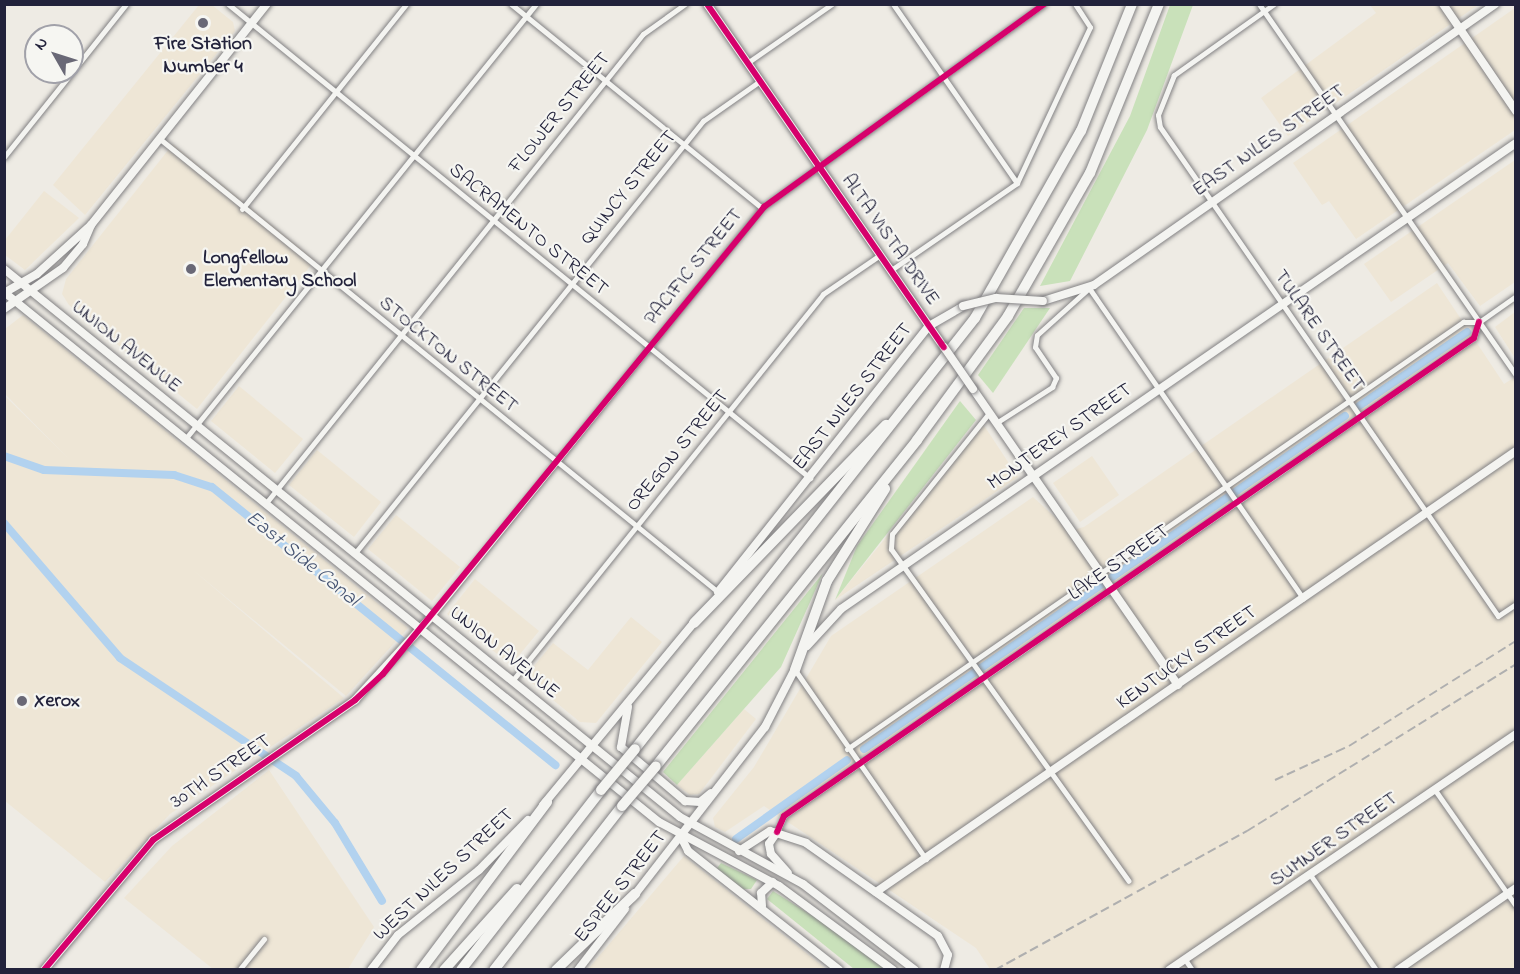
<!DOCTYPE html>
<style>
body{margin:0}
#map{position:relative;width:1520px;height:974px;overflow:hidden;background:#eeebe4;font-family:"Indie Flower",sans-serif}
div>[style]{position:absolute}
.built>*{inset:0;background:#eee6d6}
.green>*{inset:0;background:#c9e1ba}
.canal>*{height:8px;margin:-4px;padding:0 4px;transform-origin:4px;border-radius:4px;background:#b2d2ef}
.roads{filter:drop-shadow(0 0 2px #828183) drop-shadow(0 0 2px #828183)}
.street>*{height:5px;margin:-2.5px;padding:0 2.5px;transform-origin:2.5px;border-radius:2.5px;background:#f4f4f1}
.secondary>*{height:8px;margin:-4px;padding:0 4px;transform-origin:4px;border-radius:4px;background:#f4f4f1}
.primary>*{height:8px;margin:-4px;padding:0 4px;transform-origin:4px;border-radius:4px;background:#f4f4f1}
.highway>*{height:10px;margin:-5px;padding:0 5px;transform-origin:5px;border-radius:5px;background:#f4f4f1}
.rail>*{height:2px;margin-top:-1px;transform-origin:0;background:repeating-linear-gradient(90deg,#afafaf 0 9px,transparent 0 13.5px)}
.bridges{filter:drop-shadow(0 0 2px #828183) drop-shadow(0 0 2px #828183)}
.secondary-bridge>*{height:8px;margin:-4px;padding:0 4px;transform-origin:4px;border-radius:4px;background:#f4f4f1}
.highway-bridge>*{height:10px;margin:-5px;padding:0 5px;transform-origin:5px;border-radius:5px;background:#f4f4f1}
.cycleway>*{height:6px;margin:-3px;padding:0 3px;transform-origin:3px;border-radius:3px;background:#d6006c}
.dots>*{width:16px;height:16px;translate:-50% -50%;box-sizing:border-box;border:3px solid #f6f6f2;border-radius:50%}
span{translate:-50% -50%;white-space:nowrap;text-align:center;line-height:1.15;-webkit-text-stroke:4.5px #f6f6f2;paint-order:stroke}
.poi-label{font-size:20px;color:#22223b;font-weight:700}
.left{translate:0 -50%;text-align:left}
.street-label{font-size:20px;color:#22223b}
.water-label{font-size:21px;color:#465472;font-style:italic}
.frame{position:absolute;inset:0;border:6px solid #22223b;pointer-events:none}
.north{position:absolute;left:24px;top:24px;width:60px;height:60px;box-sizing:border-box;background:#f6f6f2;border:2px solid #a1a1a9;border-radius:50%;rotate:309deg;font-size:16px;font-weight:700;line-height:24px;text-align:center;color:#22223b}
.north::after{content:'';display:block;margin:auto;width:21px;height:27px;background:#696876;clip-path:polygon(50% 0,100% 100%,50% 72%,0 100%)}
</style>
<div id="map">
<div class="built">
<i style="clip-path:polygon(199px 5px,212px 5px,233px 22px,235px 31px,85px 215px,53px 185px)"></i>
<i style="clip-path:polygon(1370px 5px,1478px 5px,1288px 136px,1261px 98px,1376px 13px)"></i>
<i style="clip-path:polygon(1515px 8px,1515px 130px,1356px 239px,1329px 201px,1322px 205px,1293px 163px)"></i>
<i style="clip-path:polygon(173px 144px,315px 260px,197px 409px,69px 305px,62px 294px,66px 279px)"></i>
<i style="clip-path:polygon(1515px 160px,1515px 282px,1480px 306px,1448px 263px,1391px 302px,1364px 264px)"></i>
<i style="clip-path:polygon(44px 191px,79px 218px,25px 270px,5px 255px,5px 240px)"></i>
<i style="clip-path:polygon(1437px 283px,1504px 384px,1515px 377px,1515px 969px,990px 969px,976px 948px,764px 806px,725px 832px,715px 827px,713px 818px,754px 767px,831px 636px,1033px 497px,1070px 531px,1084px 527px)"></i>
<i style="clip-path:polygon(1515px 312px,1515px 358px,1495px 327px)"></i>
<i style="clip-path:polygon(23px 315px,408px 628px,346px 696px,193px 570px,344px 698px,170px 814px,105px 882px,5px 801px,5px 396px,70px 460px,5px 394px,5px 329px)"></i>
<i style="clip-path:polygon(239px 386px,303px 439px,275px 473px,211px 421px)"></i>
<i style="clip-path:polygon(981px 421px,1018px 477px,835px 600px)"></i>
<i style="clip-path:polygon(317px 450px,381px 502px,354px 537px,289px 485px)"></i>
<i style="clip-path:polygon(1092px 456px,1119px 495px,1080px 522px,1053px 483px)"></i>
<i style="clip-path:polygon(396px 515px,460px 567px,432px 601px,368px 549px)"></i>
<i style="clip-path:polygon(475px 579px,539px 631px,511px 665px,447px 614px)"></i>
<i style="clip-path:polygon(631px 617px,662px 642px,596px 723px,580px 722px,525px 677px,553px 643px,588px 670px)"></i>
<i style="clip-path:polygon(744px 709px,756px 719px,699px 794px,690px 795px,677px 785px)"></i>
<i style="clip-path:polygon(269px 770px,374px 927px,348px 969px,213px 969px,124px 898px,172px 846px)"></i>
<i style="clip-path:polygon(684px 856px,825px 968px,825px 969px,588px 969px)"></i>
</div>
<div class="green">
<i style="clip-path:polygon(1170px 5px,1193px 5px,1147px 130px,1070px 281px,1040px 286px,1130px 116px)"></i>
<i style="clip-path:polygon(1024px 308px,1050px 308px,993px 393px,978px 375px)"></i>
<i style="clip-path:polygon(960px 401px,976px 420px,835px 600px,857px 546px)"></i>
<i style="clip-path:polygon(823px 573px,781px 667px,677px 785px,663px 772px)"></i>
<i style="clip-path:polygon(721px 863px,757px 880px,751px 889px,743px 889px,717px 868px)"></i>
<i style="clip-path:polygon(773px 891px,846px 937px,884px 969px,854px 969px,767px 899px)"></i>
</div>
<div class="canal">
<i style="left:1359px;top:406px;width:131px;rotate:-34.4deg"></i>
<i style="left:4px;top:456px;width:42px;rotate:19.3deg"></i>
<i style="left:44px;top:470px;width:130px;rotate:2.2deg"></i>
<i style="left:174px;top:475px;width:40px;rotate:18deg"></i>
<i style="left:212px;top:487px;width:442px;rotate:39deg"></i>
<i style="left:4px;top:523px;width:178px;rotate:49.3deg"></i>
<i style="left:120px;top:658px;width:212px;rotate:33.8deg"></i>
<i style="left:296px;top:776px;width:61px;rotate:50.3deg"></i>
<i style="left:335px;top:823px;width:91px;rotate:58.9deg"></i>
<i style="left:864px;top:749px;width:585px;rotate:-34.7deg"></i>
<i style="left:736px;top:839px;width:136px;rotate:-35.4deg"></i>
</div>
<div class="roads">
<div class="street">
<i style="left:228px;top:4px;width:751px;rotate:39.16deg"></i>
<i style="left:511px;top:4px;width:323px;rotate:39.1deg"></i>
<i style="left:893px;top:4px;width:218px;rotate:55.3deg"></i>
<i style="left:1259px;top:4px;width:451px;rotate:55.3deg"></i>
<i style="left:1274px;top:4px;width:123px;rotate:144.6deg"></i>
<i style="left:1174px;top:75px;width:43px;rotate:111.8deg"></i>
<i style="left:1158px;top:115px;width:12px;rotate:81deg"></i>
<i style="left:1160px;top:127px;width:594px;rotate:55.35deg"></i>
<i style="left:1498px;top:616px;width:22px;rotate:-34deg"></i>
<i style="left:747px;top:63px;width:103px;rotate:-34.8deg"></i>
<i style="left:72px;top:72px;width:87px;rotate:-51.5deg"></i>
<i style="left:160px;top:139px;width:719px;rotate:39.07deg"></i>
<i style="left:4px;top:157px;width:109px;rotate:-51.3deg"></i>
<i style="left:242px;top:209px;width:263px;rotate:-51.3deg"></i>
<i style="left:891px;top:270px;width:153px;rotate:-34.6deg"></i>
<i style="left:1017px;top:183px;width:172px;rotate:-64.9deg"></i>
<i style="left:1090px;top:27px;width:27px;rotate:-123deg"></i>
<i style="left:989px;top:413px;width:155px;rotate:128.7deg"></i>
<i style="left:892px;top:534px;width:15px;rotate:94deg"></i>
<i style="left:891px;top:549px;width:408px;rotate:54.4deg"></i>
<i style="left:996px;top:423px;width:67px;rotate:-32.7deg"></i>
<i style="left:1052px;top:387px;width:10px;rotate:-66deg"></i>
<i style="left:1056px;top:378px;width:37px;rotate:-124deg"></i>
<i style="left:1035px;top:347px;width:12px;rotate:-81deg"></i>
<i style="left:1037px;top:335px;width:70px;rotate:-42.1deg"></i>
<i style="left:1089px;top:288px;width:377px;rotate:55.4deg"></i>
<i style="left:186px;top:438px;width:558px;rotate:-51.12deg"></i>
<i style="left:266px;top:503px;width:602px;rotate:-51.21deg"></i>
<i style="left:643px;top:34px;width:52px;rotate:-35.5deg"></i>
<i style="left:355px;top:553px;width:555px;rotate:-51.15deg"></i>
<i style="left:703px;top:121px;width:70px;rotate:-35.1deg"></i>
<i style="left:432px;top:616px;width:525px;rotate:-51.03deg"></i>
<i style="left:762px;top:208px;width:348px;rotate:-35.9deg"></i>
<i style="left:795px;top:670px;width:230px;rotate:55.3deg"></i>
<i style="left:512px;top:681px;width:496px;rotate:-51.2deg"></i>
<i style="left:823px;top:294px;width:69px;rotate:-34.4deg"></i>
<i style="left:847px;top:749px;width:750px;rotate:-34.73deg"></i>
<i style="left:1463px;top:322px;width:16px"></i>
<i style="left:1479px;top:322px;width:45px;rotate:-35.1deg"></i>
<i style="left:1435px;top:790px;width:141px;rotate:55.1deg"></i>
<i style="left:777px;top:832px;width:17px;rotate:-66deg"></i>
<i style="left:784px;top:816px;width:839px;rotate:-34.71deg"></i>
<i style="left:1474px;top:338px;width:17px;rotate:-73deg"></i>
<i style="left:1311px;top:876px;width:114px;rotate:55.3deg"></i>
<i style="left:1186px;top:961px;width:11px;rotate:56deg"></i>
<i style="left:239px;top:970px;width:40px;rotate:-51deg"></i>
</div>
<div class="secondary">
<i style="left:707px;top:4px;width:417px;rotate:55.4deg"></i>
<i style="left:1443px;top:4px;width:130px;rotate:55.7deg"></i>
<i style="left:4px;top:293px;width:38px;rotate:-30deg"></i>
<i style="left:37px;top:274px;width:73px;rotate:-42.2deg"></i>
<i style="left:91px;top:225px;width:283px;rotate:-51.5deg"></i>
<i style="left:1043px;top:301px;width:53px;rotate:-17.4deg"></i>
<i style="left:1094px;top:285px;width:490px;rotate:-35deg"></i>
<i style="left:4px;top:309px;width:72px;rotate:-34.8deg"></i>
<i style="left:63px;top:268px;width:31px;rotate:-50deg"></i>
<i style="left:83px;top:244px;width:21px;rotate:-67deg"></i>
<i style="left:973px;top:389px;width:360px;rotate:55.3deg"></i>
<i style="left:718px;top:592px;width:340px;rotate:-51.6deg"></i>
<i style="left:929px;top:326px;width:39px;rotate:-30deg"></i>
<i style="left:807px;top:646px;width:50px;rotate:-47.4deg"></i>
<i style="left:841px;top:609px;width:820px;rotate:-34.62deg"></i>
<i style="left:628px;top:707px;width:41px;rotate:99.9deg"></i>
<i style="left:621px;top:747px;width:84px;rotate:40.2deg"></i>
<i style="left:685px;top:801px;width:15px;rotate:4deg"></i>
<i style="left:700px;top:802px;width:14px;rotate:-39deg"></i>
<i style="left:543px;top:805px;width:240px;rotate:-50.4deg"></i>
<i style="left:681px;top:837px;width:16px;rotate:63deg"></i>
<i style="left:688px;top:851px;width:192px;rotate:38.2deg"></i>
<i style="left:739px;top:851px;width:37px;rotate:-33deg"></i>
<i style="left:770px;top:831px;width:38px;rotate:18deg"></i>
<i style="left:806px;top:843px;width:161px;rotate:35.2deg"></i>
<i style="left:938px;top:936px;width:21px;rotate:62deg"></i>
<i style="left:948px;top:955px;width:16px;rotate:105deg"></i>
<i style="left:876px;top:892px;width:777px;rotate:-34.57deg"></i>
<i style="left:633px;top:897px;width:215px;rotate:-52.2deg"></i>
<i style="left:765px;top:727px;width:68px;rotate:-62.7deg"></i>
<i style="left:44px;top:970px;width:170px;rotate:-50deg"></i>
<i style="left:153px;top:840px;width:246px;rotate:-34.7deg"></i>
<i style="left:355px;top:700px;width:114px;rotate:-47.5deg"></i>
<i style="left:371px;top:970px;width:44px;rotate:-52.4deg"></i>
<i style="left:398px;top:935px;width:104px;rotate:-38.7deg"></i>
<i style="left:479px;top:870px;width:70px;rotate:-45.6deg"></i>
<i style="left:578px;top:970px;width:77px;rotate:-52.4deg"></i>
<i style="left:1169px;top:970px;width:420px;rotate:-34.2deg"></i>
<i style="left:1398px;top:970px;width:144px;rotate:-34.8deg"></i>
</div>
<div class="primary">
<i style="left:4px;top:269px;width:870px;rotate:39.03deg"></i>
<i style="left:680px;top:817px;width:140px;rotate:28.6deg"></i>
<i style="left:803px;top:884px;width:141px;rotate:37.5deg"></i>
<i style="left:4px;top:292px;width:843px;rotate:38.98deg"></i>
<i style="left:659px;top:822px;width:136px;rotate:28.1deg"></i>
<i style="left:779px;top:886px;width:142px;rotate:36.4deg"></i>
<i style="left:777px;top:832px;width:14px;rotate:124deg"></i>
<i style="left:769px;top:844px;width:10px;rotate:79deg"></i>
<i style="left:771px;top:854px;width:25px;rotate:48deg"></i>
<i style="left:762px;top:906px;width:13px;rotate:-94deg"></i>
<i style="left:761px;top:893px;width:16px;rotate:-43deg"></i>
</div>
<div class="highway">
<i style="left:694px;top:623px;width:276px;rotate:-45.9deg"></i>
<i style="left:795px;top:670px;width:95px;rotate:-70.2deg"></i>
<i style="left:827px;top:581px;width:109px;rotate:-57.8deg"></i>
<i style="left:635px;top:749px;width:549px;rotate:-51.73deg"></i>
<i style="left:975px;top:318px;width:215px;rotate:-60.5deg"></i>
<i style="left:1081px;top:131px;width:137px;rotate:-68.1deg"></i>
<i style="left:656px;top:766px;width:418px;rotate:-51.3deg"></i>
<i style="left:917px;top:440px;width:154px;rotate:-53.7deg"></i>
<i style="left:1008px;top:316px;width:165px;rotate:-60.2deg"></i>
<i style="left:1090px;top:173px;width:183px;rotate:-67.8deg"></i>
<i style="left:421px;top:970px;width:210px;rotate:-53.1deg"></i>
<i style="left:444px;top:970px;width:109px;rotate:-48deg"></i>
<i style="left:461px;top:970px;width:228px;rotate:-52.1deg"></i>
<i style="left:494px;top:970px;width:208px;rotate:-52deg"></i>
<i style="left:556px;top:970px;width:110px;rotate:-43.9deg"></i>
</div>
</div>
<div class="rail">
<i style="left:1275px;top:780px;width:81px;rotate:-24.7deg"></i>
<i style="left:1349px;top:746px;width:197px;rotate:-32.2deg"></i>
<i style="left:995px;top:970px;width:288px;rotate:-28.9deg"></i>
<i style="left:1247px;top:831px;width:317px;rotate:-31.8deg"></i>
</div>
<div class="bridges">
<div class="secondary-bridge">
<i style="left:963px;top:306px;width:34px;rotate:-14deg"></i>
<i style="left:996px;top:298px;width:47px;rotate:3.7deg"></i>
<i style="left:944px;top:347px;width:51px;rotate:55.4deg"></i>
</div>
<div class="highway-bridge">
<i style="left:601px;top:790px;width:53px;rotate:-50.3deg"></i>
<i style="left:622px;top:806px;width:52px;rotate:-49.6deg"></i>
</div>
</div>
<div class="cycleway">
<i style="left:707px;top:4px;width:417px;rotate:55.4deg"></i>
<i style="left:777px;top:832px;width:17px;rotate:-66deg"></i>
<i style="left:784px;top:816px;width:839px;rotate:-34.71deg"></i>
<i style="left:1474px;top:338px;width:17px;rotate:-73deg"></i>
<i style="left:44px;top:970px;width:170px;rotate:-50deg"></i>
<i style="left:153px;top:840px;width:246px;rotate:-34.7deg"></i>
<i style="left:355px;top:700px;width:38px;rotate:-43deg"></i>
<i style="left:383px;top:674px;width:603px;rotate:-50.79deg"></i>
<i style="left:764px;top:207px;width:346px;rotate:-35.9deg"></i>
</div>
<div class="dots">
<i style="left:203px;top:23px;background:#696876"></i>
<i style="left:191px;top:269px;background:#696876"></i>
<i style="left:22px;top:701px;background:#696876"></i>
</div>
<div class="poi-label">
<span style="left:203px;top:56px">Fire Station<br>Number 4</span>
<span class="left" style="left:203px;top:270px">Longfellow<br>Elementary School</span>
<span class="left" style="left:34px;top:701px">Xerox</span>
</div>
<div class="street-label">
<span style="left:560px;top:113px;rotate:-51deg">FLOWER STREET</span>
<span style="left:1269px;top:141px;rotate:-35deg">EAST NILES STREET</span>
<span style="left:629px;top:188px;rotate:-51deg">QUINCY STREET</span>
<span style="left:528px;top:230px;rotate:39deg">SACRAMENTO STREET</span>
<span style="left:890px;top:240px;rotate:55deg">ALTA VISTA DRIVE</span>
<span style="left:694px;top:267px;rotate:-51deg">PACIFIC STREET</span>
<span style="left:1319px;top:331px;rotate:55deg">TULARE STREET</span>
<span style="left:126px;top:347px;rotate:39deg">UNION AVENUE</span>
<span style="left:448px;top:355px;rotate:39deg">STOCKTON STREET</span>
<span style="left:853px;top:397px;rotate:-52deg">EAST NILES STREET</span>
<span style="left:1060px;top:437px;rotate:-35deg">MONTEREY STREET</span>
<span style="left:678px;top:451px;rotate:-51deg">OREGON STREET</span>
<span style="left:1119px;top:563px;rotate:-35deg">LAKE STREET</span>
<span style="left:504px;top:653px;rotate:39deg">UNION AVENUE</span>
<span style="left:1187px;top:658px;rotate:-35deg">KENTUCKY STREET</span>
<span style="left:221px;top:772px;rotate:-34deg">30TH STREET</span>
<span style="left:1334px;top:840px;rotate:-35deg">SUMNER STREET</span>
<span style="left:444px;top:875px;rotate:-43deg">WEST NILES STREET</span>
<span style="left:621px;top:887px;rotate:-52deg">ESPEE STREET</span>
</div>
<div class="water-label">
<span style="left:302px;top:559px;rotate:39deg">East Side Canal</span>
</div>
<div class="frame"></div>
<div class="north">N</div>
</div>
